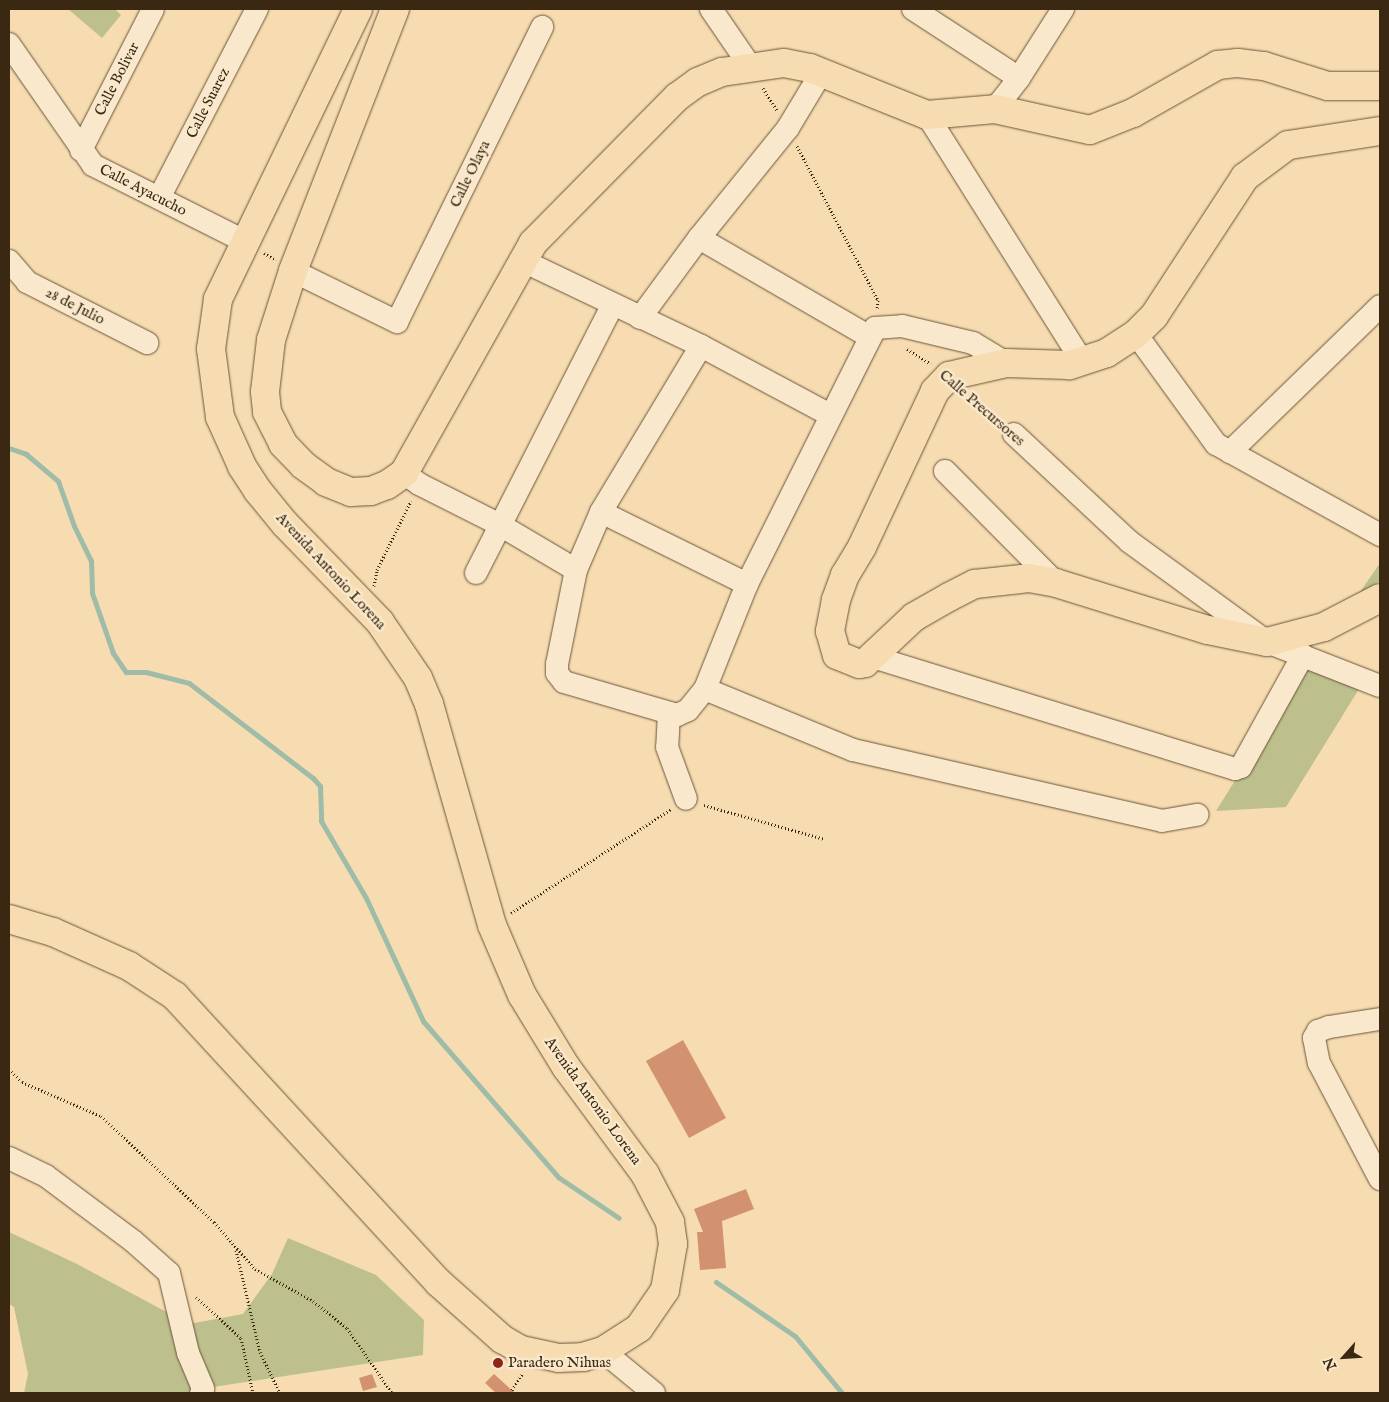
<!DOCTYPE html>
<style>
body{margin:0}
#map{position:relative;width:1389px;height:1402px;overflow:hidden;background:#f7dcb1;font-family:"IM FELL English",serif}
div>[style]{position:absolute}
.green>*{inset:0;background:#bdc08c}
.stream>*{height:5px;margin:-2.5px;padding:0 2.5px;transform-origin:2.5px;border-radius:2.5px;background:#9ebca8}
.building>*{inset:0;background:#d2926f}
.path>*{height:3px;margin-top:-1.5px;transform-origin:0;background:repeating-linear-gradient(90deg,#3b2812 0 1px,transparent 0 3.5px)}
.roads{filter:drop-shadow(0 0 1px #6a553a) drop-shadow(0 0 1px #6a553a)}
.minor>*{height:22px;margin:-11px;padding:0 11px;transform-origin:11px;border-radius:11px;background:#fae8cc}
.major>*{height:28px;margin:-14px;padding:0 14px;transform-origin:14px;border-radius:14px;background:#f7dcb1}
.highway>*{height:28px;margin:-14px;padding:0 14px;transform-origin:14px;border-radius:14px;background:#f7dcb1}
.dots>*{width:14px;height:14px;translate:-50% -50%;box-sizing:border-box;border:2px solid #fae8cc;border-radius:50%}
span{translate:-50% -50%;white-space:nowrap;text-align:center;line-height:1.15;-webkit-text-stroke:5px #fae8cc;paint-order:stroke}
.street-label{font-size:15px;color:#3b2812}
.poi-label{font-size:15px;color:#3b2812}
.left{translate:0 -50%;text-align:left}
.frame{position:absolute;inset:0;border:10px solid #3b2812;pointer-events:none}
.north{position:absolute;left:1319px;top:1332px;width:50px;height:50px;-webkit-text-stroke:4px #fae8cc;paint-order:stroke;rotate:244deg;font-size:14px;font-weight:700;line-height:20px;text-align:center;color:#3b2812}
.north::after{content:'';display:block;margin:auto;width:18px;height:22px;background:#3b2812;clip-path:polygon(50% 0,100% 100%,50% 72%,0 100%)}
</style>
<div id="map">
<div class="green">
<i style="clip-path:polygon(68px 9px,115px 9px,121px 15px,102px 38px)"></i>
<i style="clip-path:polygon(1380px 563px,1380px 581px,1358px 595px)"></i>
<i style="clip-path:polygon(1307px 665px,1359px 689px,1286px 807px,1216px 811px)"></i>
<i style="clip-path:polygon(9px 1232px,75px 1263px,189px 1324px,243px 1314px,272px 1274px,288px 1238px,376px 1275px,424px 1320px,423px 1355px,206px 1388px,206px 1393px,24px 1393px,28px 1374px,14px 1307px,9px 1304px)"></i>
</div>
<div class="stream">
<i style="left:9px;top:448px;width:18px;rotate:19deg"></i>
<i style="left:26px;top:454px;width:42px;rotate:40.2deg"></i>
<i style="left:58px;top:481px;width:48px;rotate:70.4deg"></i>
<i style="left:74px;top:526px;width:39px;rotate:64deg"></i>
<i style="left:91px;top:561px;width:32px;rotate:88deg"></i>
<i style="left:92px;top:593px;width:64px;rotate:70.7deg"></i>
<i style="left:113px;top:653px;width:23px;rotate:56deg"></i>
<i style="left:126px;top:672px;width:20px"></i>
<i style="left:146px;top:672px;width:44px;rotate:14.3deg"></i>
<i style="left:189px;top:683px;width:156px;rotate:37.5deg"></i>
<i style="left:313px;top:778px;width:11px;rotate:49deg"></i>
<i style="left:320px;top:786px;width:35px;rotate:88deg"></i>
<i style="left:321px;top:821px;width:89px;rotate:59.7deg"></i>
<i style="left:366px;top:898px;width:136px;rotate:65.1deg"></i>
<i style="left:423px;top:1021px;width:206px;rotate:49.1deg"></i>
<i style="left:558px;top:1177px;width:73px;rotate:33.9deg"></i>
<i style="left:716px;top:1282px;width:96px;rotate:34.4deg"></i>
<i style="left:795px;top:1336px;width:74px;rotate:50.5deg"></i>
</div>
<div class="building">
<i style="clip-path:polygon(683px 1040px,726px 1118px,689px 1138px,646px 1061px)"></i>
<i style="clip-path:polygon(746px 1189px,754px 1209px,722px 1221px,726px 1268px,700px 1270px,697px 1232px,703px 1232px,694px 1209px)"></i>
<i style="clip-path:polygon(372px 1374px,377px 1387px,363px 1391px,359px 1378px)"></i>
<i style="clip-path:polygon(494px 1374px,515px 1393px,496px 1393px,485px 1383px)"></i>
</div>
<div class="path">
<i style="left:763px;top:88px;width:26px;rotate:58deg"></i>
<i style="left:797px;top:146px;width:174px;rotate:62.3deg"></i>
<i style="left:878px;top:300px;width:10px;rotate:96deg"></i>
<i style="left:264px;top:253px;width:14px;rotate:30deg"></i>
<i style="left:907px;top:349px;width:28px;rotate:32deg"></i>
<i style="left:970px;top:394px;width:41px;rotate:43deg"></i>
<i style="left:374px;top:586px;width:16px;rotate:-79deg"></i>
<i style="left:377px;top:570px;width:77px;rotate:-63.8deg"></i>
<i style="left:704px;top:805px;width:125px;rotate:15.8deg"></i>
<i style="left:511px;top:913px;width:191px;rotate:-33deg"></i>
<i style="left:9px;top:1069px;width:18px;rotate:45deg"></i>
<i style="left:22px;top:1082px;width:86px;rotate:23.3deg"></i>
<i style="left:101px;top:1116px;width:155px;rotate:43.2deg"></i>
<i style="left:214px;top:1222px;width:62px;rotate:48.9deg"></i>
<i style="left:255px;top:1269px;width:66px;rotate:28.9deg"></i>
<i style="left:313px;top:1301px;width:43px;rotate:38.5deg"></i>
<i style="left:347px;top:1328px;width:79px;rotate:55.3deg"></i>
<i style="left:236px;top:1250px;width:105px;rotate:76.8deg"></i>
<i style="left:260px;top:1352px;width:46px;rotate:64deg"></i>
<i style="left:196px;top:1297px;width:61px;rotate:42.3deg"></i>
<i style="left:241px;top:1338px;width:56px;rotate:77.7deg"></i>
<i style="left:510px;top:1393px;width:24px;rotate:-57deg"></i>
</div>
<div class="roads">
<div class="minor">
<i style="left:711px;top:9px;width:69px;rotate:55.6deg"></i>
<i style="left:913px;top:9px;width:126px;rotate:33.1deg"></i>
<i style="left:9px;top:44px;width:147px;rotate:55.2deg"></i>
<i style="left:93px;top:165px;width:169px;rotate:26.7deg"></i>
<i style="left:995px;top:109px;width:39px;rotate:-52deg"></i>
<i style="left:1019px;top:78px;width:82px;rotate:-57.5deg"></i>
<i style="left:927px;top:115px;width:293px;rotate:57.8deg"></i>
<i style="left:81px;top:150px;width:158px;rotate:-62.9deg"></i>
<i style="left:159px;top:198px;width:213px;rotate:-62.6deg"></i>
<i style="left:699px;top:238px;width:198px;rotate:30.1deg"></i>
<i style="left:521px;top:260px;width:199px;rotate:25.5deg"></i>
<i style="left:701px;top:346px;width:146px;rotate:28.1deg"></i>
<i style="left:9px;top:261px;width:28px;rotate:49deg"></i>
<i style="left:27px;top:282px;width:135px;rotate:26.9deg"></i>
<i style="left:293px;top:271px;width:116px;rotate:26.1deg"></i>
<i style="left:397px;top:322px;width:329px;rotate:-63.8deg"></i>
<i style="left:640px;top:318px;width:99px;rotate:-53.6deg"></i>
<i style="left:699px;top:238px;width:141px;rotate:-51deg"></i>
<i style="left:788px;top:128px;width:64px;rotate:-59deg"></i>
<i style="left:1136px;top:334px;width:136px;rotate:54deg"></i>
<i style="left:1216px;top:444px;width:188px;rotate:29deg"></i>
<i style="left:701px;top:346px;width:194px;rotate:121.1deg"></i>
<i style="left:601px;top:512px;width:63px;rotate:113.3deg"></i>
<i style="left:576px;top:570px;width:96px;rotate:101.4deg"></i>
<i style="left:557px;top:664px;width:9px;rotate:90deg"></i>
<i style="left:557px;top:673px;width:11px;rotate:52deg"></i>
<i style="left:564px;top:682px;width:118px;rotate:16.3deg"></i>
<i style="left:677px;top:715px;width:12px;rotate:-24deg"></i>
<i style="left:688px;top:710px;width:27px;rotate:-51deg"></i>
<i style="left:705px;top:689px;width:113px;rotate:-68.2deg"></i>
<i style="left:747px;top:584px;width:286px;rotate:-63.4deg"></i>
<i style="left:875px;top:328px;width:27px;rotate:-4deg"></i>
<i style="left:902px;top:326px;width:73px;rotate:13.5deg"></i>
<i style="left:973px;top:343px;width:39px;rotate:31deg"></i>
<i style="left:1014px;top:434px;width:158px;rotate:43deg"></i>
<i style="left:1130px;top:542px;width:170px;rotate:36.1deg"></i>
<i style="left:1267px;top:642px;width:121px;rotate:21.3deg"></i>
<i style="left:1230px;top:452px;width:209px;rotate:-44.2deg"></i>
<i style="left:945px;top:471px;width:158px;rotate:45.3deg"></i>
<i style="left:404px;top:473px;width:19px;rotate:36deg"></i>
<i style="left:419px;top:484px;width:91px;rotate:26.8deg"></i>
<i style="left:500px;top:525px;width:88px;rotate:30.6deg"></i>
<i style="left:601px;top:512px;width:163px;rotate:26.3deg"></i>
<i style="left:476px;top:573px;width:300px;rotate:-63deg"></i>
<i style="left:873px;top:657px;width:379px;rotate:17.2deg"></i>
<i style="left:1235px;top:769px;width:6px;rotate:-18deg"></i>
<i style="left:1241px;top:767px;width:128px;rotate:-61deg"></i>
<i style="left:705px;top:689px;width:160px;rotate:22.4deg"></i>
<i style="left:853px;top:750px;width:317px;rotate:12.9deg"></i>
<i style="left:1162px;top:821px;width:36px;rotate:-10deg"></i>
<i style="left:669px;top:713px;width:34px;rotate:93deg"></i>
<i style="left:667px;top:747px;width:55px;rotate:69.9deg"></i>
<i style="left:1380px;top:1019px;width:52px;rotate:171.1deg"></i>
<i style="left:1329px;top:1027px;width:12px;rotate:160deg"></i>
<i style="left:1318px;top:1031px;width:8px;rotate:120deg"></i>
<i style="left:1314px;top:1038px;width:25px;rotate:79deg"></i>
<i style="left:1319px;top:1063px;width:131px;rotate:62.3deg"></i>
<i style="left:9px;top:1158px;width:41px;rotate:25.9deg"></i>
<i style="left:46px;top:1176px;width:109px;rotate:36.8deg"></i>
<i style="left:133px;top:1241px;width:48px;rotate:41.6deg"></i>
<i style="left:169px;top:1273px;width:82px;rotate:76.6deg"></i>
<i style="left:188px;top:1353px;width:39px;rotate:67deg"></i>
<i style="left:203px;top:1389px;width:4px;rotate:117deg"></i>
<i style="left:603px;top:1351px;width:66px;rotate:39.5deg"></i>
</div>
<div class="major">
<i style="left:395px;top:9px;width:281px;rotate:111.3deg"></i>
<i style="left:293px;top:271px;width:72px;rotate:107.7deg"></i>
<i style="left:271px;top:340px;width:52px;rotate:96.6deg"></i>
<i style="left:265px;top:392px;width:20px;rotate:84deg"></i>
<i style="left:267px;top:412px;width:36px;rotate:63deg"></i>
<i style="left:283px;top:444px;width:29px;rotate:46deg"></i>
<i style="left:303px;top:465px;width:29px;rotate:36deg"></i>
<i style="left:326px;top:482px;width:27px;rotate:22deg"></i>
<i style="left:351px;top:492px;width:20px;rotate:-3deg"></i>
<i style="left:371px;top:491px;width:17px;rotate:-21deg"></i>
<i style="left:387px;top:485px;width:21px;rotate:-35deg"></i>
<i style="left:404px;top:473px;width:264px;rotate:-60.7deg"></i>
<i style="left:533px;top:243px;width:205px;rotate:-45.4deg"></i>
<i style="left:677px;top:97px;width:26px;rotate:-36deg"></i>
<i style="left:698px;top:82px;width:26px;rotate:-23deg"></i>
<i style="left:722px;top:72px;width:63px;rotate:-8.3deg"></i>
<i style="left:784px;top:63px;width:26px;rotate:11deg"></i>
<i style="left:810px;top:68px;width:126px;rotate:21.9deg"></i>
<i style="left:927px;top:115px;width:68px;rotate:-5deg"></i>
<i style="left:995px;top:109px;width:97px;rotate:12.5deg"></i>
<i style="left:1090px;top:130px;width:46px;rotate:-21.6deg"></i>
<i style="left:1133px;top:113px;width:98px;rotate:-29.5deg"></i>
<i style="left:1218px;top:65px;width:20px;rotate:-6deg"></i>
<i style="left:1238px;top:63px;width:26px;rotate:7deg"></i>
<i style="left:1264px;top:66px;width:67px;rotate:17.4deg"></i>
<i style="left:1328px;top:86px;width:52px"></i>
<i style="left:1380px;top:131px;width:93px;rotate:171.3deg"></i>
<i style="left:1288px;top:145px;width:54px;rotate:143.3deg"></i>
<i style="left:1245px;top:177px;width:166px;rotate:123.2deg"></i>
<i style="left:1154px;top:316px;width:25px;rotate:135deg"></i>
<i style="left:1136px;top:334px;width:35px;rotate:147deg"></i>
<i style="left:1107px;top:353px;width:40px;rotate:162deg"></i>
<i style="left:1069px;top:365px;width:63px;rotate:-178.2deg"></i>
<i style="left:1006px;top:363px;width:58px;rotate:167.2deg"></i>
<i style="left:949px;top:376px;width:21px;rotate:133deg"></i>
<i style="left:935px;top:391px;width:172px;rotate:115.1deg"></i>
<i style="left:862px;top:547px;width:33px;rotate:121deg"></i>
<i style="left:845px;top:575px;width:27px;rotate:110deg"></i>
<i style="left:836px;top:600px;width:32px;rotate:101deg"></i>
<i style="left:830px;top:631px;width:25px;rotate:74deg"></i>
<i style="left:837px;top:655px;width:24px;rotate:22deg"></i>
<i style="left:859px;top:664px;width:6px;rotate:-9deg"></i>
<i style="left:865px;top:663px;width:67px;rotate:-43.2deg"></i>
<i style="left:914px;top:617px;width:40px;rotate:-29.7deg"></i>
<i style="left:949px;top:597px;width:29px;rotate:-27deg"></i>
<i style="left:975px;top:584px;width:54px;rotate:-6.3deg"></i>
<i style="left:1029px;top:578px;width:27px;rotate:10deg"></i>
<i style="left:1056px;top:583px;width:159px;rotate:17.2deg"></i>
<i style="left:1208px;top:630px;width:60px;rotate:11.5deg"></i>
<i style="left:1267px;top:642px;width:59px;rotate:-14.7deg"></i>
<i style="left:1324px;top:627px;width:63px;rotate:-27.4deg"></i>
</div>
<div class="highway">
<i style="left:9px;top:919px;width:46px;rotate:16.5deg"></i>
<i style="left:53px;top:932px;width:83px;rotate:24.1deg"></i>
<i style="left:129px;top:966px;width:55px;rotate:33.1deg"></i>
<i style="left:175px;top:996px;width:389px;rotate:47.4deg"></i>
<i style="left:438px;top:1282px;width:86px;rotate:41.7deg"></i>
<i style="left:502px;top:1339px;width:22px;rotate:30deg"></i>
<i style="left:521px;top:1350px;width:38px;rotate:12deg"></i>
<i style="left:558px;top:1358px;width:25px;rotate:-2deg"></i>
<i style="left:583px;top:1357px;width:21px;rotate:-17deg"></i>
<i style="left:603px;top:1351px;width:43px;rotate:-32.6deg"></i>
<i style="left:639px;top:1328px;width:46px;rotate:-55.6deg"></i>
<i style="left:665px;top:1290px;width:47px;rotate:-80.1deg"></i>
<i style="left:673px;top:1244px;width:22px;rotate:-98deg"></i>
<i style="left:670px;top:1222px;width:54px;rotate:-117.5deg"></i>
<i style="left:645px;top:1174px;width:133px;rotate:-126.4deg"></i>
<i style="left:566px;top:1067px;width:84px;rotate:-121.4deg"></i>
<i style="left:522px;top:995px;width:76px;rotate:-113.2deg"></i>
<i style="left:492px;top:925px;width:230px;rotate:-105.9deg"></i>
<i style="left:429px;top:704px;width:28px;rotate:-113deg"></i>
<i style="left:418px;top:678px;width:68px;rotate:-124.2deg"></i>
<i style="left:380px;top:622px;width:136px;rotate:-134.1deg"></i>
<i style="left:285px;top:524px;width:43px;rotate:-129.3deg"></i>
<i style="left:258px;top:491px;width:30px;rotate:-123deg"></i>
<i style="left:242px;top:466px;width:54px;rotate:-114.2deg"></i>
<i style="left:220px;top:417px;width:69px;rotate:-97.5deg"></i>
<i style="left:211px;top:349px;width:50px;rotate:-82deg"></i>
<i style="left:218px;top:299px;width:322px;rotate:-64.2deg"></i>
</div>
</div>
<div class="dots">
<i style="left:498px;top:1363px;background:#8f2418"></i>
</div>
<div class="street-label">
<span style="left:117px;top:79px;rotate:-63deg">Calle Bolivar</span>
<span style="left:208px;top:103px;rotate:-63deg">Calle Suarez</span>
<span style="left:470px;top:174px;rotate:-64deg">Calle Olaya</span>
<span style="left:143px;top:190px;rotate:27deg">Calle Ayacucho</span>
<span style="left:75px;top:306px;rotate:27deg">28 de Julio</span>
<span style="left:982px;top:408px;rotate:41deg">Calle Precursores</span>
<span style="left:331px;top:571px;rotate:47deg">Avenida Antonio Lorena</span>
<span style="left:593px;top:1101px;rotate:54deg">Avenida Antonio Lorena</span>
</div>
<div class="poi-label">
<span class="left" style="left:508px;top:1363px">Paradero Nihuas</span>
</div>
<div class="frame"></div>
<div class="north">N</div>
</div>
